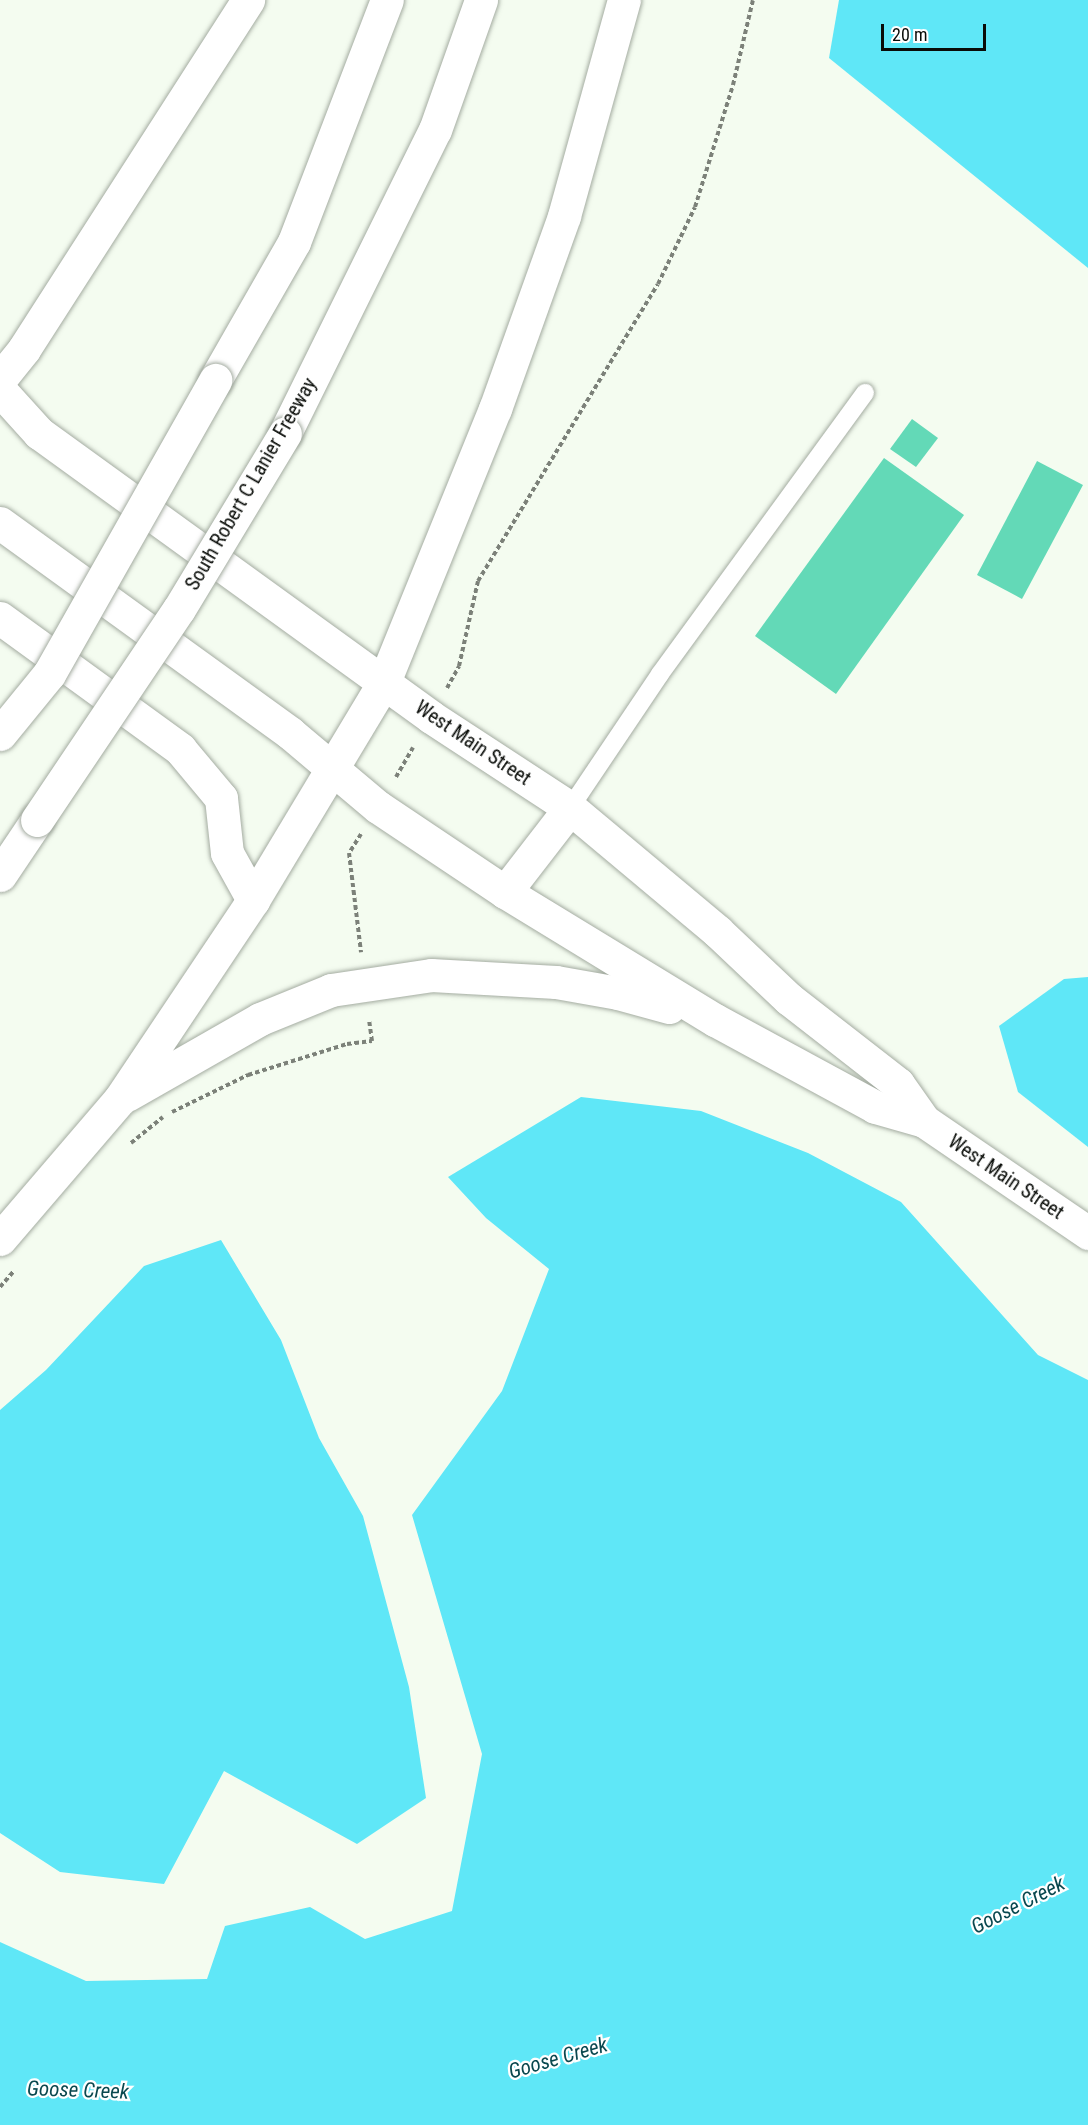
<!DOCTYPE html>
<style>
body{margin:0}
#map{position:relative;width:1088px;height:2125px;overflow:hidden;background:#f4fcf0;font-family:"Roboto Condensed",sans-serif}
div>[style]{position:absolute}
.water>*{inset:0;background:#5fe7f7}
.building>*{inset:0;background:#63d9b7}
.path>*{height:4px;margin-top:-2px;transform-origin:0;background:repeating-linear-gradient(90deg,#7c8179 0 4.5px,transparent 0 7.5px)}
.roads{filter:drop-shadow(0 0 2px #a4aca1) drop-shadow(0 0 2px #a4aca1)}
.lane>*{height:18px;margin:-9px;padding:0 9px;transform-origin:9px;border-radius:9px;background:#fff}
.secondary>*{height:33px;margin:-16.5px;padding:0 16.5px;transform-origin:16.5px;border-radius:16.5px;background:#fff}
.highway>*{height:33px;margin:-16.5px;padding:0 16.5px;transform-origin:16.5px;border-radius:16.5px;background:#fff}
.bridges{filter:drop-shadow(0 0 2px #a4aca1) drop-shadow(0 0 2px #a4aca1)}
.highway-bridge>*{height:33px;margin:-16.5px;padding:0 16.5px;transform-origin:16.5px;border-radius:16.5px;background:#fff}
span{translate:-50% -50%;white-space:nowrap;text-align:center;line-height:1.15;-webkit-text-stroke:4.5px #fff;paint-order:stroke}
.street-label{font-size:20px;color:#090c08}
.water-label{font-size:21px;color:#09484f;font-style:italic}
.scale{position:absolute;left:881px;top:24px;width:105px;height:27px;box-sizing:border-box;border:3px solid #090c08;border-top:0;padding-left:8px;font-size:18px;line-height:21px;white-space:nowrap;color:#090c08;-webkit-text-stroke:4px #fff;paint-order:stroke}
</style>
<div id="map">
<div class="water">
<i style="clip-path:polygon(839px 0,1088px 0,1088px 268px,829px 58px)"></i>
<i style="clip-path:polygon(1088px 977px,1088px 1147px,1018px 1092px,999px 1026px,1064px 979px)"></i>
<i style="clip-path:polygon(581px 1097px,701px 1111px,808px 1153px,901px 1202px,1038px 1355px,1088px 1380px,1088px 2125px,0 2125px,0 1942px,86px 1981px,207px 1979px,225px 1926px,310px 1907px,365px 1939px,452px 1911px,482px 1754px,412px 1515px,502px 1391px,549px 1269px,486px 1218px,448px 1177px)"></i>
<i style="clip-path:polygon(221px 1240px,281px 1340px,319px 1438px,363px 1516px,409px 1687px,426px 1798px,357px 1844px,224px 1771px,164px 1884px,60px 1872px,0 1833px,0 1410px,46px 1370px,144px 1266px)"></i>
</div>
<div class="building">
<i style="clip-path:polygon(912px 419px,938px 438px,916px 467px,890px 449px)"></i>
<i style="clip-path:polygon(884px 458px,964px 515px,836px 694px,755px 636px)"></i>
<i style="clip-path:polygon(1037px 461px,1083px 485px,1022px 599px,977px 575px)"></i>
</div>
<div class="path">
<i style="left:447px;top:688px;width:25px;rotate:-61deg"></i>
<i style="left:459px;top:666px;width:87px;rotate:-77.4deg"></i>
<i style="left:478px;top:581px;width:347px;rotate:-58.8deg"></i>
<i style="left:658px;top:284px;width:85px;rotate:-64.3deg"></i>
<i style="left:695px;top:207px;width:128px;rotate:-72.7deg"></i>
<i style="left:733px;top:85px;width:87px;rotate:-76.8deg"></i>
<i style="left:396px;top:777px;width:34px;rotate:-60deg"></i>
<i style="left:361px;top:834px;width:22px;rotate:122deg"></i>
<i style="left:349px;top:853px;width:100px;rotate:83.1deg"></i>
<i style="left:172px;top:1112px;width:85px;rotate:-26deg"></i>
<i style="left:248px;top:1075px;width:104px;rotate:-17.4deg"></i>
<i style="left:347px;top:1044px;width:25px;rotate:-7deg"></i>
<i style="left:372px;top:1041px;width:22px;rotate:-98deg"></i>
<i style="left:131px;top:1143px;width:41px;rotate:-39.1deg"></i>
<i style="left:0;top:1287px;width:20px;rotate:-49deg"></i>
</div>
<div class="roads">
<div class="lane">
<i style="left:570px;top:808px;width:161px;rotate:-56.1deg"></i>
<i style="left:660px;top:674px;width:348px;rotate:-53.9deg"></i>
</div>
<div class="secondary">
<i style="left:0;top:390px;width:58px;rotate:47.8deg"></i>
<i style="left:39px;top:433px;width:484px;rotate:35.9deg"></i>
<i style="left:431px;top:717px;width:166px;rotate:33.2deg"></i>
<i style="left:570px;top:808px;width:192px;rotate:39.9deg"></i>
<i style="left:717px;top:931px;width:99px;rotate:43.4deg"></i>
<i style="left:789px;top:999px;width:138px;rotate:37.9deg"></i>
<i style="left:898px;top:1084px;width:45px;rotate:54.9deg"></i>
<i style="left:0;top:523px;width:358px;rotate:35.9deg"></i>
<i style="left:290px;top:733px;width:115px;rotate:40.1deg"></i>
<i style="left:378px;top:807px;width:153px;rotate:33.8deg"></i>
<i style="left:505px;top:892px;width:246px;rotate:31.4deg"></i>
<i style="left:715px;top:1020px;width:182px;rotate:28.5deg"></i>
<i style="left:875px;top:1107px;width:51px;rotate:15.9deg"></i>
<i style="left:924px;top:1121px;width:199px;rotate:34.3deg"></i>
<i style="left:0;top:618px;width:223px;rotate:36deg"></i>
<i style="left:180px;top:749px;width:64px;rotate:50.1deg"></i>
<i style="left:221px;top:798px;width:55px;rotate:83.8deg"></i>
<i style="left:227px;top:853px;width:54px;rotate:61deg"></i>
<i style="left:505px;top:892px;width:106px;rotate:-52.3deg"></i>
<i style="left:127px;top:1095px;width:153px;rotate:-29.7deg"></i>
<i style="left:260px;top:1019px;width:77px;rotate:-22.2deg"></i>
<i style="left:331px;top:990px;width:101px;rotate:-8.5deg"></i>
<i style="left:431px;top:975px;width:125px;rotate:3.2deg"></i>
<i style="left:556px;top:982px;width:63px;rotate:10.1deg"></i>
<i style="left:618px;top:993px;width:53px;rotate:15.4deg"></i>
<i style="left:0;top:1239px;width:184px;rotate:-49.4deg"></i>
<i style="left:120px;top:1099px;width:239px;rotate:-56.2deg"></i>
<i style="left:253px;top:900px;width:254px;rotate:-59deg"></i>
</div>
<div class="highway">
<i style="left:0;top:379px;width:38px;rotate:-51deg"></i>
<i style="left:24px;top:349px;width:415px;rotate:-57.3deg"></i>
<i style="left:215px;top:380px;width:159px;rotate:-60.2deg"></i>
<i style="left:294px;top:242px;width:259px;rotate:-69deg"></i>
<i style="left:285px;top:433px;width:338px;rotate:-63.7deg"></i>
<i style="left:435px;top:130px;width:138px;rotate:-70.5deg"></i>
<i style="left:384px;top:682px;width:295px;rotate:-67.9deg"></i>
<i style="left:495px;top:409px;width:205px;rotate:-70.3deg"></i>
<i style="left:564px;top:216px;width:224px;rotate:-74.5deg"></i>
<i style="left:0;top:875px;width:66px;rotate:-56.1deg"></i>
</div>
</div>
<div class="bridges">
<div class="highway-bridge">
<i style="left:0;top:734px;width:77px;rotate:-50.8deg"></i>
<i style="left:49px;top:674px;width:338px;rotate:-60.5deg"></i>
<i style="left:37px;top:820px;width:254px;rotate:-56.1deg"></i>
<i style="left:179px;top:609px;width:205px;rotate:-58.9deg"></i>
</div>
</div>
<div class="street-label">
<span style="left:251px;top:484px;rotate:-60deg">South Robert C Lanier Freeway</span>
<span style="left:473px;top:743px;rotate:34deg">West Main Street</span>
<span style="left:1006px;top:1177px;rotate:34deg">West Main Street</span>
</div>
<div class="water-label">
<span style="left:1018px;top:1905px;rotate:-27deg">Goose Creek</span>
<span style="left:558px;top:2058px;rotate:-16deg">Goose Creek</span>
<span style="left:78px;top:2090px;rotate:2deg">Goose Creek</span>
</div>
<div class="scale">20 m</div>
</div>
